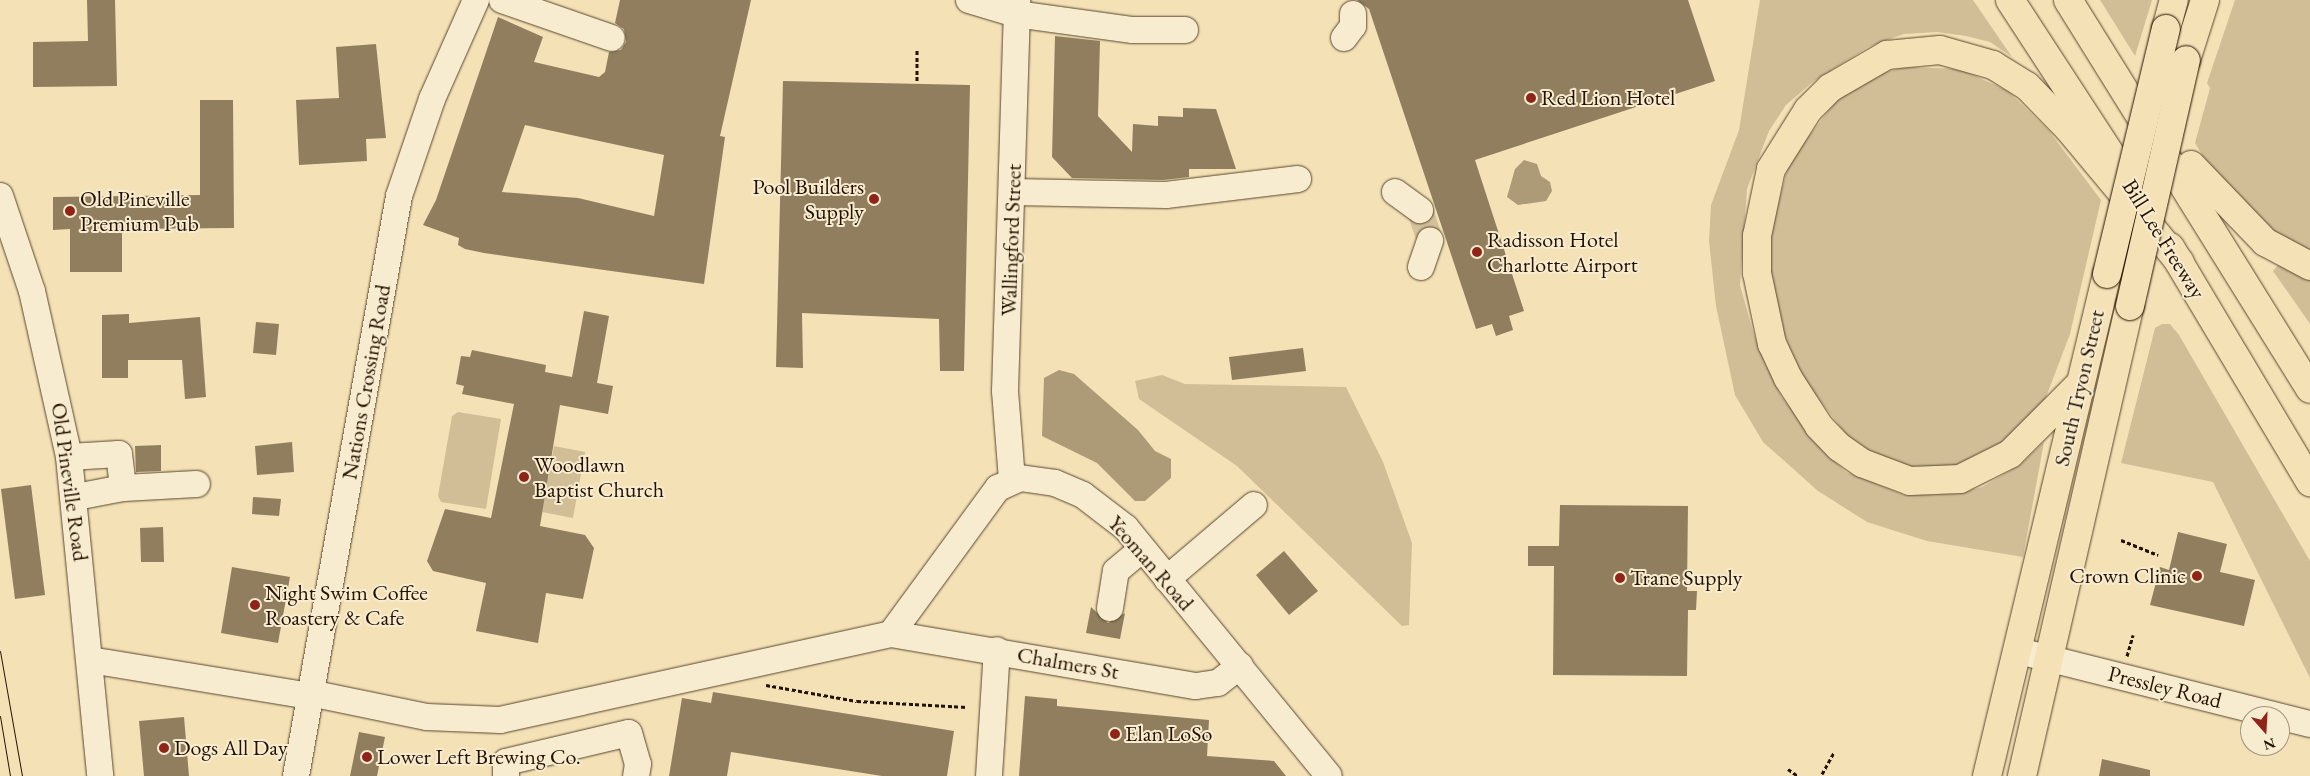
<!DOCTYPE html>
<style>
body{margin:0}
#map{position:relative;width:2310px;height:776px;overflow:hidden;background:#f4e1b6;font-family:"EB Garamond",serif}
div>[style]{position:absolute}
.green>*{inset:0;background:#d1be97}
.water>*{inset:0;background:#ad9b78}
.building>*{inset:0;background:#907e5f}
.minor-tunnel>*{height:26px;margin-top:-13px;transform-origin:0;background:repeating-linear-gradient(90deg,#d5c29b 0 26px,transparent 0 39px)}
.path>*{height:3px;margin-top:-1.5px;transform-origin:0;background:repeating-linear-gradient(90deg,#241200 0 4px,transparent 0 6.5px)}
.roads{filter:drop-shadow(0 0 1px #58462e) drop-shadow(0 0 1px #58462e)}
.minor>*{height:26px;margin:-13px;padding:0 13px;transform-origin:13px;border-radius:13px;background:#f8ecd0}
.major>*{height:28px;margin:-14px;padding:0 14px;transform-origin:14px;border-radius:14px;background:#f4e1b6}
.highway>*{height:28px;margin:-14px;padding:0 14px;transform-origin:14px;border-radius:14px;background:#f4e1b6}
.tram>*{height:1px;margin:-0.5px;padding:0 0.5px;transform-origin:0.5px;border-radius:0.5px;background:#241200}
.bridges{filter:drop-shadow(0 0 1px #241200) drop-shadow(0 0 1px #241200)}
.major-bridge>*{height:28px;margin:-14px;padding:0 14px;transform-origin:14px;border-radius:14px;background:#f4e1b6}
.dots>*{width:14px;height:14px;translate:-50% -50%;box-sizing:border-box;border:2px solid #f8ecd0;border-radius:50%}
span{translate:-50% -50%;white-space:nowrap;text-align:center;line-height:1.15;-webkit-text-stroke:4px #f8ecd0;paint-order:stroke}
.poi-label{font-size:22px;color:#241200}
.left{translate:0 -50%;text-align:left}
.right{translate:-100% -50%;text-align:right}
.street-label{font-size:22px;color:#241200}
.north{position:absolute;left:2240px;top:706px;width:50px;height:50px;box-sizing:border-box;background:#f8ecd0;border:1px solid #a3957d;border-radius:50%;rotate:161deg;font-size:14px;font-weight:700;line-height:20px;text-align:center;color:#241200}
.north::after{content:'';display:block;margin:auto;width:18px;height:22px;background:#8f2418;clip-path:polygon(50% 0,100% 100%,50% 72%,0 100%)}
</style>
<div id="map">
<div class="green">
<i style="clip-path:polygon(1760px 0,1973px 0,2012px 57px,1990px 42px,1966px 36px,1937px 32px,1904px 34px,1868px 47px,1814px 81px,1786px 105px,1769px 131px,1747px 189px,1740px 285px,1754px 335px,1781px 396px,1825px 453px,1846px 472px,1904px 495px,1957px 494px,1982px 487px,2020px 465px,2044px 442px,2023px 557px,1927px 541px,1867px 522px,1818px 491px,1763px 442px,1735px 395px,1716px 306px,1709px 241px,1711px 205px,1739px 130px)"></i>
<i style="clip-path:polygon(2100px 0,2152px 0,2135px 56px)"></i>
<i style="clip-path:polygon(2235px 0,2310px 0,2310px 255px,2265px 227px,2210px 168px,2195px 143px,2210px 88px,2207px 83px)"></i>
<i style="clip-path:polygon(1904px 67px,1960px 69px,2008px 91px,2049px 131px,2101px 200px,2070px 334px,2043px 405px,2018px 437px,1958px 468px,1909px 470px,1876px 458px,1847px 436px,1803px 378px,1783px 332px,1772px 289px,1768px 245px,1789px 162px,1836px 101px,1876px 75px)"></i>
<i style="clip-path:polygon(2278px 265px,2310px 278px,2310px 324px,2273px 271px)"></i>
<i style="clip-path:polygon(2162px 324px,2170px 324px,2179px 335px,2310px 561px,2310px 678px,2213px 482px,2121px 463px,2155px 328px)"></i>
<i style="clip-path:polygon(1162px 375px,1185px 384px,1346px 387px,1383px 462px,1412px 543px,1409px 625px,1402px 626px,1237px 466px,1139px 399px,1135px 381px)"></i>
<i style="clip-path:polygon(458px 412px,501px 419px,486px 509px,441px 502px,438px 496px,452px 416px)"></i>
<i style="clip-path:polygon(554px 446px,585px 452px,573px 518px,542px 512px)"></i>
</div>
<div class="water">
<i style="clip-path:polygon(1524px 160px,1537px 164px,1541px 176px,1550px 182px,1552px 191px,1546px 201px,1518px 205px,1507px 197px,1515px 169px)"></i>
<i style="clip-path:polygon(1059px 370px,1074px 374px,1138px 430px,1155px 451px,1171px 459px,1171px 478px,1145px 501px,1135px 501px,1097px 463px,1042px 436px,1044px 378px)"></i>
</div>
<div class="building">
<i style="clip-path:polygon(87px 0,115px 0,117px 86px,33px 87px,33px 42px,88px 41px)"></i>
<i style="clip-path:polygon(evenodd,620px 0,751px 0,720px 136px,725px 137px,704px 284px,484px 253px,465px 249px,458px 245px,459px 238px,423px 225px,436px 200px,498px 17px,543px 37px,534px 62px,599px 77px,605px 72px,609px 52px,621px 50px,626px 42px,624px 29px,615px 23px,620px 0,525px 125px,664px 155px,654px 216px,578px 198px,502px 192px,525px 125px)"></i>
<i style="clip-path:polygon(1357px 0,1688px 0,1715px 81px,1475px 160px,1524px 311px,1509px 316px,1513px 330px,1496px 336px,1492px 324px,1476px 329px,1369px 9px)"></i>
<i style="clip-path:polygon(1055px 36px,1100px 41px,1098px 116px,1132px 152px,1133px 124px,1158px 126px,1158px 116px,1183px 117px,1183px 108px,1216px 109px,1236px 169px,1189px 169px,1189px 177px,1163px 180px,1072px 178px,1052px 157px)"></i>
<i style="clip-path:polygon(376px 44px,386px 138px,366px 139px,367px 161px,299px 165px,296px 100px,339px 98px,336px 47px)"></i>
<i style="clip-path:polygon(783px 81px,970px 85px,964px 371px,940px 371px,939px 319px,802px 313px,803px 368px,776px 367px)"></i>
<i style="clip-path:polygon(200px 100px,233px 100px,234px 228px,122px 229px,122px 272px,70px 272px,70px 229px,53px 230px,53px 197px,200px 195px)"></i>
<i style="clip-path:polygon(584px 311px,609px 316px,597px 383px,613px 386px,608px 414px,560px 405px,540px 526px,585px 535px,594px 548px,583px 599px,546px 593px,538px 643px,476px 631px,486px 583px,433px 571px,427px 561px,445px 509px,491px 518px,514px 404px,462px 394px,464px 386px,456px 384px,461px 356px,470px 357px,472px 350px,546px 365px,545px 372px,572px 377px)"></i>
<i style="clip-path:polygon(129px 314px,129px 323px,200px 317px,206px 397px,185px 399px,182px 360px,128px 360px,128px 378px,102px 378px,102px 315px)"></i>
<i style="clip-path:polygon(256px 322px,279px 324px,276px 355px,253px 353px)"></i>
<i style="clip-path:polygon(1303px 348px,1306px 371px,1232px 380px,1229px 357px)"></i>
<i style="clip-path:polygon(292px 442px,294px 472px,257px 475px,255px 446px)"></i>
<i style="clip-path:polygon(161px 445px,161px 471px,136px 472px,135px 446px)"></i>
<i style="clip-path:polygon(31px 485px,45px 595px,15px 599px,1px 489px)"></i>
<i style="clip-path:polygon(253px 497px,281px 499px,279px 516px,252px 514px)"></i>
<i style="clip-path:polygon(1560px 505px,1688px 506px,1687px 591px,1697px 591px,1696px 610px,1688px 610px,1687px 676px,1553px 675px,1554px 566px,1528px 566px,1528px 546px,1559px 546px)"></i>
<i style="clip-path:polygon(163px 527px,164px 562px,141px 562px,140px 528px)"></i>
<i style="clip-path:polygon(2178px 532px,2227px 544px,2220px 572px,2255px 580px,2244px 626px,2150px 605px,2160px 567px,2169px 570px)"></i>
<i style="clip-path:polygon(1284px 551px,1318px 591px,1289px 615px,1256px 575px)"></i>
<i style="clip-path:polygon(232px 567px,290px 577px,278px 643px,221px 633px)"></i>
<i style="clip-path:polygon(1091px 607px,1108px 623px,1125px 613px,1120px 639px,1086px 633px)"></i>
<i style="clip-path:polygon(713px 692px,954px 731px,947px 776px,882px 776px,731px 752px,727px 776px,669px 776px,682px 698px,711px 703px)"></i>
<i style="clip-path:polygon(1025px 696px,1057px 699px,1057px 706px,1209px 720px,1207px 756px,1274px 761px,1286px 776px,1019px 776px)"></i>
<i style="clip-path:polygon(184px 717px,189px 776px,144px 776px,139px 721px)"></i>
<i style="clip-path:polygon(359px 732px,385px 737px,377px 776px,350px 776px)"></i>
<i style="clip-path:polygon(2102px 759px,2150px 770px,2150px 776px,2099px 776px)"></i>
</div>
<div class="minor-tunnel">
<i style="left:1420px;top:210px;width:33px;rotate:72deg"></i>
</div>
<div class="path">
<i style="left:917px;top:81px;width:31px;rotate:-90deg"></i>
<i style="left:2121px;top:540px;width:40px;rotate:22deg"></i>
<i style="left:2127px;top:656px;width:22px;rotate:-74deg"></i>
<i style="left:766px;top:685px;width:92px;rotate:10deg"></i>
<i style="left:857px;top:701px;width:110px;rotate:3.1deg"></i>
<i style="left:1788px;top:769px;width:12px;rotate:35deg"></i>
<i style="left:1822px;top:774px;width:25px;rotate:-61deg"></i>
</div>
<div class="roads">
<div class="minor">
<i style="left:502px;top:0;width:116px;rotate:19.1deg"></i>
<i style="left:969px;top:0;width:49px;rotate:16.6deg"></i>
<i style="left:1016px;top:14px;width:118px;rotate:7.8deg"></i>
<i style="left:1133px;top:30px;width:52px"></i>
<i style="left:1344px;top:38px;width:15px;rotate:-53deg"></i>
<i style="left:1353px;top:26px;width:12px;rotate:-90deg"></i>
<i style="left:1013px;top:192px;width:153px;rotate:1.1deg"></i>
<i style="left:1166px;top:195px;width:133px;rotate:-6.9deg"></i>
<i style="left:1395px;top:192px;width:31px;rotate:36deg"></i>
<i style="left:0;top:196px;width:100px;rotate:71.4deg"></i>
<i style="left:32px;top:291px;width:170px;rotate:77.4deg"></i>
<i style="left:69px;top:457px;width:321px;rotate:84.4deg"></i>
<i style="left:1421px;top:267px;width:28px;rotate:-71deg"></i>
<i style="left:69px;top:457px;width:50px;rotate:-3.4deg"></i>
<i style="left:119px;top:454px;width:34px;rotate:83deg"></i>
<i style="left:123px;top:488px;width:48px;rotate:169.2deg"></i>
<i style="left:1012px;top:480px;width:89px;rotate:-94.5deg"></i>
<i style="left:1005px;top:391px;width:391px;rotate:-88.2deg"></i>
<i style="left:123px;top:488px;width:74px;rotate:-3.1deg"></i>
<i style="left:1167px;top:579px;width:114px;rotate:-40.4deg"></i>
<i style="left:1110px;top:608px;width:37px;rotate:-81deg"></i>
<i style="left:1116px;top:571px;width:34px;rotate:-40deg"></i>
<i style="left:891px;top:634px;width:181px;rotate:-53.8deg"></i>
<i style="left:998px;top:488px;width:24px;rotate:-24deg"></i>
<i style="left:1020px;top:478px;width:35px;rotate:8deg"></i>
<i style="left:1055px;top:483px;width:30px;rotate:23deg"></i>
<i style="left:1083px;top:495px;width:54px;rotate:37.5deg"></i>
<i style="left:1126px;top:528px;width:320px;rotate:50.7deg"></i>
<i style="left:2019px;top:651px;width:300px;rotate:14.1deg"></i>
<i style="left:90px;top:660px;width:222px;rotate:9.3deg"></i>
<i style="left:310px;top:693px;width:119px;rotate:11.6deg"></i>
<i style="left:427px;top:717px;width:73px;rotate:2.4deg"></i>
<i style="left:500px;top:720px;width:400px;rotate:-12.4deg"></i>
<i style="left:891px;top:634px;width:309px;rotate:9.7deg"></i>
<i style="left:1196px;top:686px;width:22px;rotate:-8deg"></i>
<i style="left:1218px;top:683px;width:28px;rotate:-38deg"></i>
<i style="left:296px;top:776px;width:589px;rotate:-79.93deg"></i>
<i style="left:399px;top:196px;width:102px;rotate:-71.2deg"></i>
<i style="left:432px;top:99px;width:108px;rotate:-66deg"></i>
<i style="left:506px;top:776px;width:14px;rotate:-90deg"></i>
<i style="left:506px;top:762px;width:126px;rotate:-13.3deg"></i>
<i style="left:629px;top:733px;width:32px;rotate:74deg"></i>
<i style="left:638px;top:764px;width:12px;rotate:99deg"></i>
<i style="left:989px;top:776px;width:126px;rotate:-86.4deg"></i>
</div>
<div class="major">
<i style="left:2166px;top:29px;width:30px;rotate:-75deg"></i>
<i style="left:2186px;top:60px;width:63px;rotate:-72.4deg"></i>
<i style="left:1987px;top:776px;width:516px;rotate:-76.56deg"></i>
<i style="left:2022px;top:776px;width:482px;rotate:-77.1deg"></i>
</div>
<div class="highway">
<i style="left:2010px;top:0;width:189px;rotate:56.9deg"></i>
<i style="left:2068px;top:0;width:458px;rotate:58.1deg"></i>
<i style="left:2191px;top:165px;width:107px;rotate:46.1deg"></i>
<i style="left:2265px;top:242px;width:51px;rotate:28.1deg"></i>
<i style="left:2170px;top:247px;width:274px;rotate:59.2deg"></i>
<i style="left:2078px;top:386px;width:96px;rotate:135deg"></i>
<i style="left:2010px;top:454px;width:56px;rotate:153.4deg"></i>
<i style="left:1960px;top:479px;width:50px;rotate:177.7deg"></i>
<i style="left:1910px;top:481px;width:51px;rotate:-159.4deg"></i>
<i style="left:1862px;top:463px;width:28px;rotate:-145deg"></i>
<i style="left:1839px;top:447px;width:29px;rotate:-134deg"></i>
<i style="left:1819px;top:426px;width:57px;rotate:-122.9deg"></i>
<i style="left:1788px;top:378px;width:38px;rotate:-115deg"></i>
<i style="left:1772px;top:344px;width:73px;rotate:-101.9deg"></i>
<i style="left:1757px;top:273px;width:37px;rotate:-90deg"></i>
<i style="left:1757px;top:236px;width:68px;rotate:-78.2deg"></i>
<i style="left:1771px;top:169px;width:70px;rotate:-57.9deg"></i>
<i style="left:1808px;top:110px;width:31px;rotate:-45deg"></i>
<i style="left:1830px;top:88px;width:66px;rotate:-30.1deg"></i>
<i style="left:1887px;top:55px;width:53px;rotate:-5.4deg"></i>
<i style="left:1940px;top:50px;width:55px;rotate:15.8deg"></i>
<i style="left:1993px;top:65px;width:40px;rotate:32deg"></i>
<i style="left:2027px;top:86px;width:60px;rotate:45.7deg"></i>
<i style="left:2069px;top:129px;width:173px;rotate:50.2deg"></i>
</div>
</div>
<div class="tram">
<i style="left:0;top:651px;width:127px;rotate:80deg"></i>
<i style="left:0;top:716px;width:61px;rotate:80.5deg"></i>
</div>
<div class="bridges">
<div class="major-bridge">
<i style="left:2107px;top:274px;width:252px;rotate:-76.5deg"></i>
<i style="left:2130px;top:306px;width:252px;rotate:-77.2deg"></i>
</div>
</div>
<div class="dots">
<i style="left:1531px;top:98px;background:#8f2418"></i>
<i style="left:874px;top:199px;background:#8f2418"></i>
<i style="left:70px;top:211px;background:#8f2418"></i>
<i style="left:1477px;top:252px;background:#8f2418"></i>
<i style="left:524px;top:477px;background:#8f2418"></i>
<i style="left:2197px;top:576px;background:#8f2418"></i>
<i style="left:1620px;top:578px;background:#8f2418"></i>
<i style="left:255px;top:605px;background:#8f2418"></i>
<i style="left:1115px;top:734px;background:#8f2418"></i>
<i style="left:164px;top:748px;background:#8f2418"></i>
<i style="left:367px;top:757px;background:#8f2418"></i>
</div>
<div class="poi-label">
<span class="left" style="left:1541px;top:98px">Red Lion Hotel</span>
<span class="right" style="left:864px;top:199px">Pool Builders<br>Supply</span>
<span class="left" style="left:80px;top:211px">Old Pineville<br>Premium Pub</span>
<span class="left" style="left:1487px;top:252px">Radisson Hotel<br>Charlotte Airport</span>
<span class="left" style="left:534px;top:477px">Woodlawn<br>Baptist Church</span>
<span class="right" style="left:2186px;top:576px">Crown Clinic</span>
<span class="left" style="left:1630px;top:578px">Trane Supply</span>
<span class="left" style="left:265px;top:605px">Night Swim Coffee<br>Roastery &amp; Cafe</span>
<span class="left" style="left:1125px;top:734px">Elan LoSo</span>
<span class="left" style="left:174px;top:748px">Dogs All Day</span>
<span class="left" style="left:377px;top:757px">Lower Left Brewing Co.</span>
</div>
<div class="street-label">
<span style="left:2164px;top:239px;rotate:58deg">Bill Lee Freeway</span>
<span style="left:1011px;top:240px;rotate:-88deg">Wallingford Street</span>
<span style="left:366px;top:382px;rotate:-80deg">Nations Crossing Road</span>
<span style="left:2079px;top:388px;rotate:-77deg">South Tryon Street</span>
<span style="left:70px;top:482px;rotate:82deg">Old Pineville Road</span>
<span style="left:1151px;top:563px;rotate:49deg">Yeoman Road</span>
<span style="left:1068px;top:663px;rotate:10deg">Chalmers St</span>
<span style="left:2165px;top:687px;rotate:14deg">Pressley Road</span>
</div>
<div class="north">N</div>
</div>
